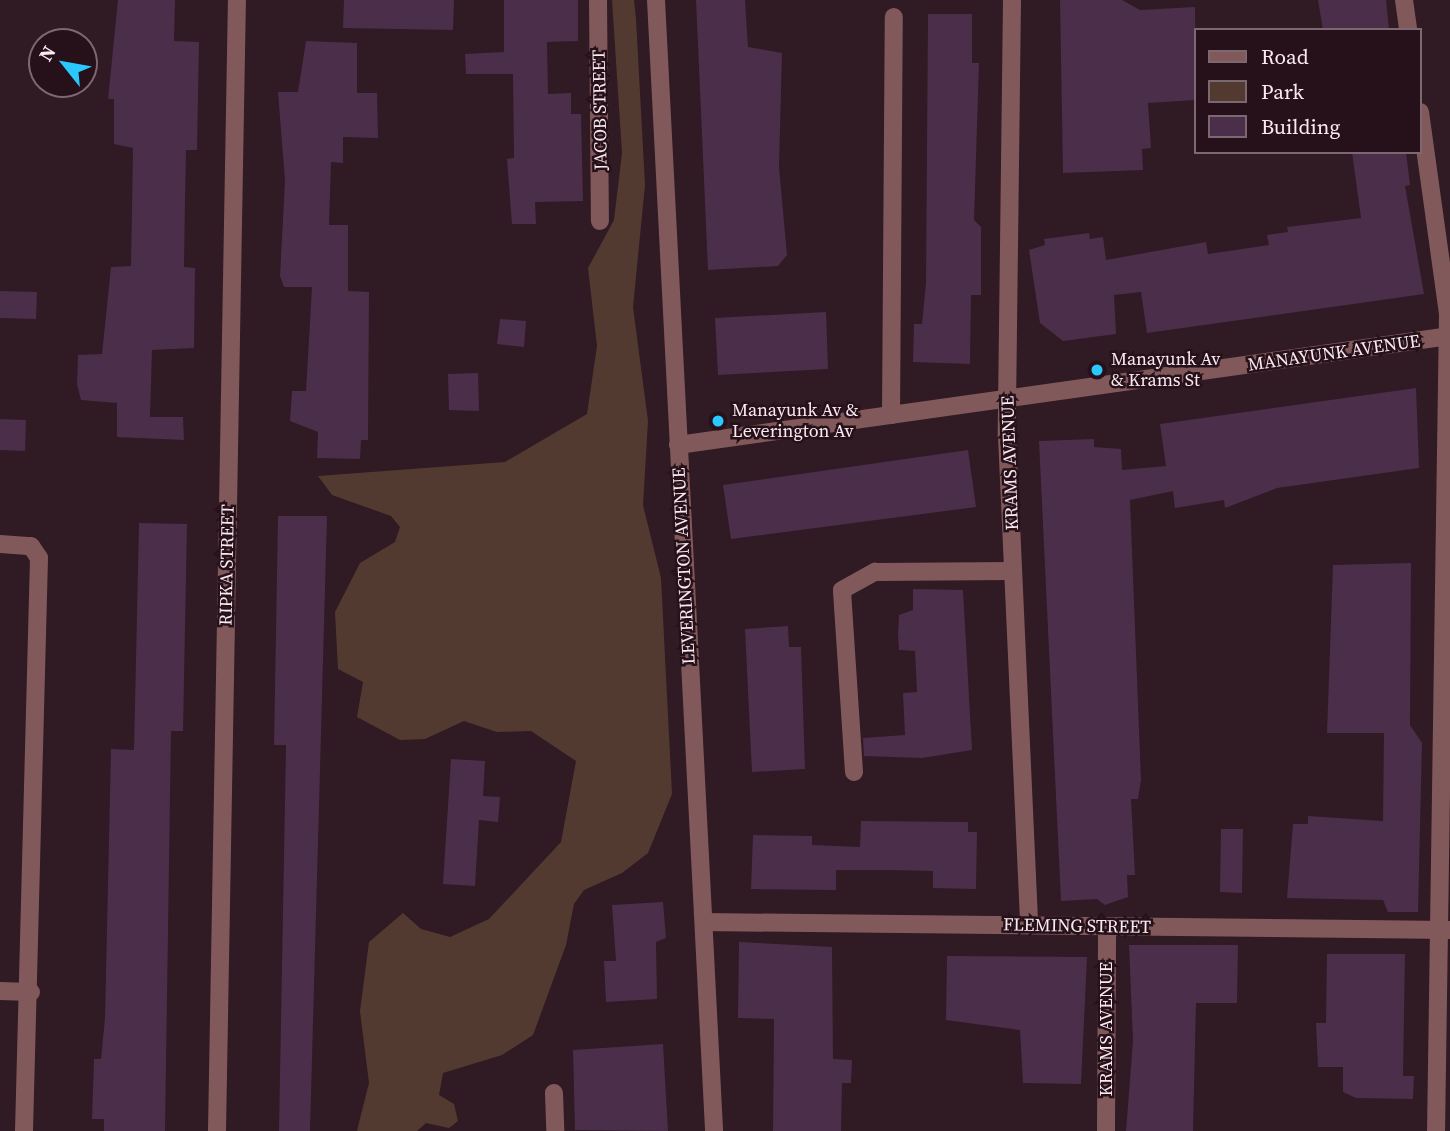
<!DOCTYPE html>
<style>
body{margin:0}
#map{position:relative;width:1450px;height:1131px;overflow:hidden;background:#301a23;font-family:"Source Serif 4",serif}
div>[style]{position:absolute}
.green>*{inset:0;background:#533a30}
.building>*{inset:0;background:#4b2e4a}
.minor>*{height:18px;margin:-9px;padding:0 9px;transform-origin:9px;border-radius:9px;background:#82595a}
.dots>*{width:19px;height:19px;translate:-50% -50%;box-sizing:border-box;border:4px solid #26111a;border-radius:50%}
span{translate:-50% -50%;white-space:nowrap;text-align:center;line-height:1.15;-webkit-text-stroke:5px #26111a;paint-order:stroke}
.street-label{font-size:18px;color:#faeaf0}
.poi-label{font-size:18px;color:#faeaf0}
.left{translate:0 -50%;text-align:left}
.legend{position:absolute;left:1194px;top:28px;width:228px;height:126px;box-sizing:border-box;background:#26111a;border:2px solid #7b6870;margin:0;padding:9px 12px;list-style:none;font-size:21px;color:#faeaf0}
.legend li{display:flex;align-items:center;gap:14px;height:35px}
.legend b{width:35px;border:2px solid #7b6870}
.north{position:absolute;left:28px;top:28px;width:70px;height:70px;box-sizing:border-box;background:#26111a;border:2px solid #7b6870;border-radius:50%;rotate:301deg;font-size:19px;font-weight:700;line-height:28px;text-align:center;color:#faeaf0}
.north::after{content:'';display:block;margin:auto;width:24px;height:32px;background:#29c8ff;clip-path:polygon(50% 0,100% 100%,50% 72%,0 100%)}
</style>
<div id="map">
<div class="green">
<i style="clip-path:polygon(612px 0,634px 0,636px 19px,645px 185px,633px 307px,648px 421px,643px 505px,661px 578px,672px 794px,648px 853px,622px 873px,584px 890px,574px 904px,566px 945px,533px 1035px,502px 1055px,443px 1073px,439px 1095px,454px 1104px,458px 1121px,449px 1128px,426px 1123px,417px 1131px,357px 1131px,369px 1083px,360px 1011px,369px 942px,403px 913px,421px 929px,450px 937px,489px 919px,561px 842px,576px 761px,531px 731px,497px 732px,464px 721px,425px 739px,400px 740px,357px 717px,363px 682px,338px 669px,335px 612px,360px 563px,395px 542px,400px 527px,391px 516px,332px 495px,318px 476px,505px 462px,587px 414px,597px 346px,588px 268px,614px 220px,622px 153px)"></i>
</div>
<div class="building">
<i style="clip-path:polygon(118px 0,175px 0,174px 41px,199px 42px,197px 150px,186px 150px,185px 200px,184px 267px,195px 268px,194px 348px,152px 350px,150px 417px,183px 417px,184px 440px,117px 437px,117px 403px,81px 400px,77px 384px,78px 355px,102px 354px,111px 267px,131px 266px,133px 148px,114px 144px,114px 99px,108px 99px)"></i>
<i style="clip-path:polygon(344px 0,454px 0,453px 30px,343px 28px)"></i>
<i style="clip-path:polygon(504px 0,578px 0,578px 41px,547px 42px,548px 94px,571px 93px,571px 114px,581px 114px,583px 201px,535px 202px,536px 224px,512px 224px,507px 159px,514px 158px,513px 74px,466px 74px,465px 54px,504px 52px)"></i>
<i style="clip-path:polygon(696px 0,745px 0,748px 47px,782px 53px,779px 167px,787px 255px,778px 266px,708px 270px)"></i>
<i style="clip-path:polygon(1060px 0,1122px 0,1140px 10px,1195px 7px,1196px 100px,1148px 103px,1151px 148px,1142px 149px,1143px 170px,1063px 173px)"></i>
<i style="clip-path:polygon(1318px 0,1386px 0,1389px 30px,1323px 30px)"></i>
<i style="clip-path:polygon(928px 14px,972px 14px,972px 63px,979px 63px,974px 220px,981px 227px,981px 295px,971px 295px,970px 364px,913px 362px,914px 324px,922px 324px,926px 283px)"></i>
<i style="clip-path:polygon(306px 41px,357px 43px,357px 93px,377px 93px,378px 138px,343px 137px,343px 163px,331px 162px,329px 225px,348px 225px,348px 291px,369px 292px,368px 440px,361px 440px,360px 459px,317px 458px,318px 432px,290px 421px,292px 391px,306px 391px,312px 287px,284px 287px,280px 276px,285px 181px,278px 92px,298px 92px)"></i>
<i style="clip-path:polygon(1352px 152px,1406px 152px,1410px 185px,1405px 186px,1424px 294px,1147px 333px,1141px 292px,1114px 295px,1116px 334px,1063px 341px,1040px 323px,1029px 250px,1045px 245px,1044px 239px,1089px 233px,1090px 239px,1103px 237px,1106px 260px,1206px 242px,1208px 254px,1269px 245px,1267px 235px,1288px 232px,1287px 227px,1361px 218px)"></i>
<i style="clip-path:polygon(0 291px,37px 292px,36px 319px,0 318px)"></i>
<i style="clip-path:polygon(826px 312px,828px 369px,718px 375px,715px 318px)"></i>
<i style="clip-path:polygon(500px 319px,526px 321px,524px 347px,497px 344px)"></i>
<i style="clip-path:polygon(478px 373px,479px 411px,449px 410px,448px 374px)"></i>
<i style="clip-path:polygon(1416px 388px,1419px 468px,1277px 488px,1225px 508px,1224px 500px,1175px 508px,1173px 491px,1130px 500px,1141px 780px,1138px 799px,1131px 799px,1135px 875px,1127px 875px,1128px 897px,1105px 905px,1097px 899px,1061px 901px,1039px 441px,1094px 439px,1094px 447px,1121px 449px,1122px 470px,1166px 466px,1160px 424px)"></i>
<i style="clip-path:polygon(0 419px,26px 420px,25px 451px,0 450px)"></i>
<i style="clip-path:polygon(968px 450px,976px 507px,731px 539px,723px 485px)"></i>
<i style="clip-path:polygon(278px 516px,327px 516px,310px 1131px,279px 1131px,286px 745px,274px 745px)"></i>
<i style="clip-path:polygon(139px 523px,187px 524px,183px 731px,171px 731px,165px 1131px,104px 1131px,104px 1119px,92px 1119px,94px 1059px,101px 1059px,105px 1018px,111px 749px,134px 750px)"></i>
<i style="clip-path:polygon(1411px 563px,1410px 725px,1422px 743px,1418px 912px,1388px 912px,1383px 900px,1287px 898px,1293px 824px,1308px 824px,1308px 816px,1383px 821px,1384px 733px,1327px 733px,1333px 565px)"></i>
<i style="clip-path:polygon(913px 589px,963px 590px,972px 750px,922px 758px,864px 756px,863px 738px,905px 735px,903px 693px,917px 692px,915px 651px,899px 650px,898px 634px,899px 615px,913px 610px)"></i>
<i style="clip-path:polygon(788px 626px,789px 647px,801px 647px,805px 769px,752px 772px,745px 629px)"></i>
<i style="clip-path:polygon(451px 759px,485px 761px,483px 796px,500px 797px,498px 822px,479px 820px,475px 886px,443px 884px)"></i>
<i style="clip-path:polygon(861px 821px,968px 822px,968px 832px,977px 832px,976px 889px,933px 888px,933px 871px,889px 870px,836px 870px,836px 890px,751px 889px,753px 835px,812px 836px,812px 845px,860px 847px)"></i>
<i style="clip-path:polygon(1221px 829px,1243px 829px,1242px 893px,1220px 892px)"></i>
<i style="clip-path:polygon(663px 902px,666px 938px,656px 942px,657px 999px,606px 1002px,604px 961px,616px 961px,612px 905px)"></i>
<i style="clip-path:polygon(739px 942px,832px 947px,833px 1059px,852px 1060px,851px 1083px,842px 1083px,841px 1131px,773px 1131px,774px 1019px,738px 1018px)"></i>
<i style="clip-path:polygon(1129px 945px,1238px 945px,1237px 1003px,1196px 1003px,1193px 1131px,1126px 1131px,1133px 1041px)"></i>
<i style="clip-path:polygon(1327px 954px,1405px 954px,1403px 1076px,1414px 1076px,1413px 1099px,1356px 1098px,1343px 1092px,1343px 1067px,1318px 1067px,1316px 1023px,1326px 1023px)"></i>
<i style="clip-path:polygon(947px 956px,1087px 957px,1081px 1084px,1023px 1083px,1020px 1030px,946px 1020px)"></i>
<i style="clip-path:polygon(663px 1044px,668px 1131px,575px 1130px,573px 1050px)"></i>
</div>
<div class="minor">
<i style="left:598px;top:0;width:221px;rotate:89.5deg"></i>
<i style="left:656px;top:0;width:1132px;rotate:87.06deg"></i>
<i style="left:1012px;top:0;width:436px;rotate:90.7deg"></i>
<i style="left:1007px;top:436px;width:489px;rotate:87.4deg"></i>
<i style="left:1404px;top:0;width:30px;rotate:82deg"></i>
<i style="left:1420px;top:112px;width:205px;rotate:82.1deg"></i>
<i style="left:1448px;top:315px;width:816px;rotate:90.84deg"></i>
<i style="left:891px;top:415px;width:398px;rotate:-89.6deg"></i>
<i style="left:678px;top:445px;width:780px;rotate:-8.04deg"></i>
<i style="left:0;top:544px;width:31px;rotate:4deg"></i>
<i style="left:31px;top:546px;width:14px;rotate:56deg"></i>
<i style="left:39px;top:558px;width:573px;rotate:91.5deg"></i>
<i style="left:854px;top:772px;width:182px;rotate:-93.8deg"></i>
<i style="left:842px;top:590px;width:38px;rotate:-29deg"></i>
<i style="left:875px;top:572px;width:138px;rotate:-0.4deg"></i>
<i style="left:704px;top:922px;width:746px;rotate:0.61deg"></i>
<i style="left:0;top:991px;width:31px;rotate:2deg"></i>
<i style="left:554px;top:1093px;width:38px;rotate:88deg"></i>
<i style="left:217px;top:1131px;width:1131px;rotate:-88.99deg"></i>
<i style="left:1106px;top:1131px;width:205px;rotate:-89.7deg"></i>
</div>
<div class="dots">
<i style="left:1097px;top:370px;background:#29c8ff"></i>
<i style="left:718px;top:421px;background:#29c8ff"></i>
</div>
<div class="street-label">
<span style="left:600px;top:110px;rotate:-91deg">JACOB STREET</span>
<span style="left:1334px;top:353px;rotate:-8deg">MANAYUNK AVENUE</span>
<span style="left:1010px;top:463px;rotate:-92deg">KRAMS AVENUE</span>
<span style="left:227px;top:565px;rotate:-89deg">RIPKA STREET</span>
<span style="left:684px;top:566px;rotate:-93deg">LEVERINGTON AVENUE</span>
<span style="left:1077px;top:926px;rotate:1deg">FLEMING STREET</span>
<span style="left:1106px;top:1029px;rotate:-90deg">KRAMS AVENUE</span>
</div>
<div class="poi-label">
<span class="left" style="left:1111px;top:370px">Manayunk Av<br>&amp; Krams St</span>
<span class="left" style="left:732px;top:421px">Manayunk Av &amp;<br>Leverington Av</span>
</div>
<ul class="legend">
<li><b style="height:9px;background:#82595a"></b>Road</li>
<li><b style="height:19px;background:#533a30"></b>Park</li>
<li><b style="height:19px;background:#4b2e4a"></b>Building</li>
</ul>
<div class="north">N</div>
</div>
